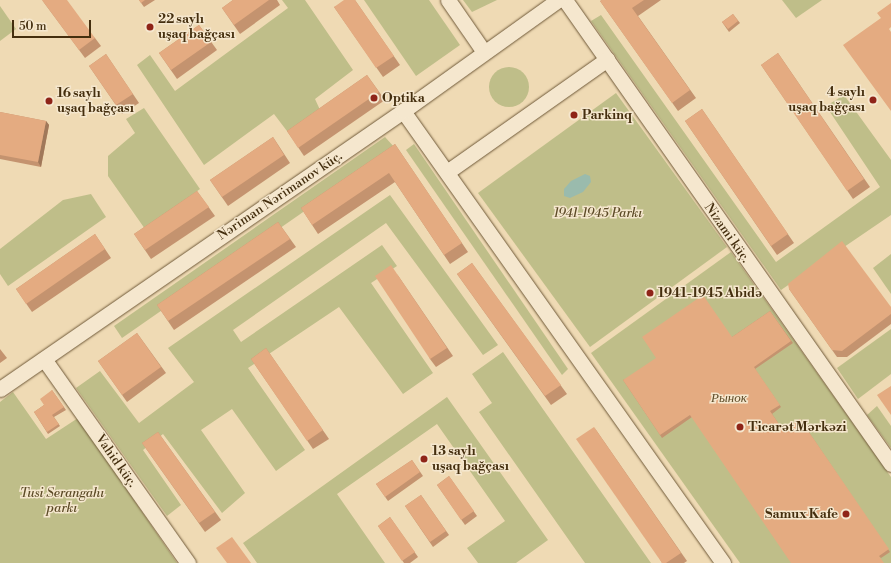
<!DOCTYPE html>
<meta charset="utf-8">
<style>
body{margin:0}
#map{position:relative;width:891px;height:563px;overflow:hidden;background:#efdab4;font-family:"Libre Bodoni",serif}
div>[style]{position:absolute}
.green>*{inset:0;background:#bfbe89}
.round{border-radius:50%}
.water>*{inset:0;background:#9abbad}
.roads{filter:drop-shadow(0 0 1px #6f5938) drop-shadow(0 0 1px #6f5938)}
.minor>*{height:15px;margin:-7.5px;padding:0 7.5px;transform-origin:7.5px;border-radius:7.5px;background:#f5e7ce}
.wall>*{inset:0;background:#c4936f}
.shaded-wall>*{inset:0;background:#a0785a}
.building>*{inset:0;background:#e4ab81}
.dots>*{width:11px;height:11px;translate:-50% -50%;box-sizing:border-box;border:2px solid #f5e7ce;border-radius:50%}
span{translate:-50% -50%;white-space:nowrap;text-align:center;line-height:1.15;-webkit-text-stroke:3px #f5e7ce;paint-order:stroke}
.poi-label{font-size:13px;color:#442e0e;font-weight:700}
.left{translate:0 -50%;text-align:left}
.right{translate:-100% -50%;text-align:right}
.street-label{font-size:13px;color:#442e0e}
.park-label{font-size:13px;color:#5d4b27;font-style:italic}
.scale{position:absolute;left:12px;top:20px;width:79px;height:18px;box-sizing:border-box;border:2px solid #442e0e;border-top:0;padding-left:5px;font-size:12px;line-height:14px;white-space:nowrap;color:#442e0e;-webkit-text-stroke:3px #f5e7ce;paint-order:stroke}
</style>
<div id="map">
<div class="green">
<i style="clip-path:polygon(282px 0,305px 0,353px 70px,315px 99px,321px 112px,290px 135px,274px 114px,204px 165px,137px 65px,150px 55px,175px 91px,288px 8px)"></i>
<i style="clip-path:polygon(364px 0,429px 0,460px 45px,416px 76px)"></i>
<i style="clip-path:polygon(463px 0,497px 0,472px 12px)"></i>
<i style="clip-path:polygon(782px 0,822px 0,796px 18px)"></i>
<i style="clip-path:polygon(0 6px,16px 29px,0 41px)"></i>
<i style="clip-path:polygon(601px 15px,776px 262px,880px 187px,826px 106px,844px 95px,891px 160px,891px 215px,781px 290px,591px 21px)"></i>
<i class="round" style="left:489px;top:67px;width:40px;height:40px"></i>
<i style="clip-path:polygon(616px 93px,727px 247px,590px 347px,478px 193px)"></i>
<i style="clip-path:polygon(144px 108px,200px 189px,145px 229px,108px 176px,108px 156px,135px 133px,126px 119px)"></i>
<i style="clip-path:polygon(385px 137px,395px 148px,122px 338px,114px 326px)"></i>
<i style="clip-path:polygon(414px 144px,568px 369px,562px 375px,406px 150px)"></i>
<i style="clip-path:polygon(91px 194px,106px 217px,8px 286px,0 274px,0 249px,63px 200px)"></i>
<i style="clip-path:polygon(390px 195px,498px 345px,483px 355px,386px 223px,233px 330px,241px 342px,382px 245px,397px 266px,371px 283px,433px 373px,403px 394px,339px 307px,248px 368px,305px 450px,276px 471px,232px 409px,201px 430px,245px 493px,222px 513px,163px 434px,143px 450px,181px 505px,167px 516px,76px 388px,100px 371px,139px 423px,194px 382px,168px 348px)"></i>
<i style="clip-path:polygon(731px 252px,891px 477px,891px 563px,740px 563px,591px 353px)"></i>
<i style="clip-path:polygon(891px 254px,891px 294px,873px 268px)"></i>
<i style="clip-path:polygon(891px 329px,891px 374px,858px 399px,837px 368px)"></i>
<i style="clip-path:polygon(503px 352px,651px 563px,585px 563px,479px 412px,492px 403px,472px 374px)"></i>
<i style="clip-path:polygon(13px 392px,46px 439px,78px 418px,177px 563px,0 563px,0 402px)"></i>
<i style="clip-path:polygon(447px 397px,548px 540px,516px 563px,478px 563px,467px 548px,505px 521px,437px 424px,337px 494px,385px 563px,257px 563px,243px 543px)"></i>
<i style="clip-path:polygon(877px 406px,891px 426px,891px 448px,867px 415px)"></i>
</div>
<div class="water">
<i style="clip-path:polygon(585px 174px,590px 176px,591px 182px,583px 192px,570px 198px,564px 196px,564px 189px,571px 181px)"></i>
</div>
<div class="roads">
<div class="minor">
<i style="left:448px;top:0;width:63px;rotate:55.3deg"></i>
<i style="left:565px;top:0;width:567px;rotate:54.91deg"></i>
<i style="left:403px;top:111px;width:554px;rotate:54.7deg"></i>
<i style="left:447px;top:172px;width:196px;rotate:-35.2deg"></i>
<i style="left:44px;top:359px;width:250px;rotate:54.8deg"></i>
<i style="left:0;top:389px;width:490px;rotate:-34.6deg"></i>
<i style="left:403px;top:111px;width:191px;rotate:-35.6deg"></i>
</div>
</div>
<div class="wall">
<i style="clip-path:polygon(42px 0,95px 38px,101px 46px,85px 58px)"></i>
<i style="clip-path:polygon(139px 0,155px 0,144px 7px)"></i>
<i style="clip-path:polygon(233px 0,277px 0,280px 5px,240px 34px,222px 8px)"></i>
<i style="clip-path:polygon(355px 0,400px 65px,383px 77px,334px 7px)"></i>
<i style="clip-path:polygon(602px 0,661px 0,638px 16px,696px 98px,678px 111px,600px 1px)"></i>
<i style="clip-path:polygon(733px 14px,740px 23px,729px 32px,722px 22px)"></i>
<i style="clip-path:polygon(199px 25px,217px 50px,177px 79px,159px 53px)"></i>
<i style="clip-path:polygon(778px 53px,870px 187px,853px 199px,761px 65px)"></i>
<i style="clip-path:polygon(106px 54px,139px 103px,122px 114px,89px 66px)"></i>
<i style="clip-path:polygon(367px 75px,385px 100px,304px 156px,287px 131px)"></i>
<i style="clip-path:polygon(702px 109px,794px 243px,777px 255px,685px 121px)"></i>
<i style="clip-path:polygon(0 112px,46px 121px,49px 125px,41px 167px,0 159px)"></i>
<i style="clip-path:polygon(273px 137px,290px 163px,228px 206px,210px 180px)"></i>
<i style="clip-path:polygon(395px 144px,468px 252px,450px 264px,395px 182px,318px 234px,301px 208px)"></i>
<i style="clip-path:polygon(197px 191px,215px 216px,151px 259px,134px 234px)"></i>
<i style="clip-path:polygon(278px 222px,296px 247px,174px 330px,157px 305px)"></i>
<i style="clip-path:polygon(95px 234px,111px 258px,32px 312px,16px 289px)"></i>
<i style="clip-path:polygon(472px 263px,567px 394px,551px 405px,457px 274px)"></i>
<i style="clip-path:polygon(397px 274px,453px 356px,436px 367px,430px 359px)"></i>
<i style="clip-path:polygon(789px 289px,891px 307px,891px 324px,847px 357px,837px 357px)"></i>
<i style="clip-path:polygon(770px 311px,793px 343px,755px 369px,781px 407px,772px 414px,783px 430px,800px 419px,890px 552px,881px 558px,692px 417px,662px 438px,623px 380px,732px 337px)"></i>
<i style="clip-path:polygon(137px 333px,166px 373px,127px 402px,98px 361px)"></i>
<i style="clip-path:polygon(266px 348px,329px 439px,313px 449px,251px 359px)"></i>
<i style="clip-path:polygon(0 349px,7px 358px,0 363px)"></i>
<i style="clip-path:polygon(52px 390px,66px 410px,54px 417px,60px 426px,48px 434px,34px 412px,44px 405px)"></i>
<i style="clip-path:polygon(594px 427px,687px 561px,684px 563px,662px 563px)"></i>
<i style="clip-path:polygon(158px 432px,221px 520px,205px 532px,142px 443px)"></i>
<i style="clip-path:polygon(412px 460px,423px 476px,388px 501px,376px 484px)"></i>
<i style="clip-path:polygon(449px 476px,477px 516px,465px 525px,437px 485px)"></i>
<i style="clip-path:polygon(421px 495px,449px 535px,433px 547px,405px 506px)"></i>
<i style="clip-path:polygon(390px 517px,418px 557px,410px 563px,404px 563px,378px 526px)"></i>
</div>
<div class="shaded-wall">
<i style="clip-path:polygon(46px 121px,49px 125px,41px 167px,38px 162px)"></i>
</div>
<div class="building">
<i style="clip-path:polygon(42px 0,67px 0,95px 38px,79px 50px)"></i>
<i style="clip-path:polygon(139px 0,145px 0,141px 3px)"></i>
<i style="clip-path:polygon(233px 0,269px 0,234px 25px,222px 8px)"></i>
<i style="clip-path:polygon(344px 0,355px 0,394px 56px,376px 68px,334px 7px)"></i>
<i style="clip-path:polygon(602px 0,644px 0,632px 8px,690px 90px,672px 103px,600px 1px)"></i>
<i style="clip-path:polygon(891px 3px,891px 27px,889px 29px,891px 32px,891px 111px,843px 45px,881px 18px,877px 13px)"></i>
<i style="clip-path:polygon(733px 14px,738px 21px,728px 29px,722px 22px)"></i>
<i style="clip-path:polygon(199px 25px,211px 42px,171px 70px,159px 53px)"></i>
<i style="clip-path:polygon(778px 53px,864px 179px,847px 191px,761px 65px)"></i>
<i style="clip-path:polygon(106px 54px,133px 94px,116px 105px,89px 66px)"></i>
<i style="clip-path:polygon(367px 75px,379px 92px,298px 148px,287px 131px)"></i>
<i style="clip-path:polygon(702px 109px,788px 234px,771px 246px,685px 121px)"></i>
<i style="clip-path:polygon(0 112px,46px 121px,38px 162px,0 155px)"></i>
<i style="clip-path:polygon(273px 137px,284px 155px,222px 197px,210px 180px)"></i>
<i style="clip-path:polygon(395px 144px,462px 243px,444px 255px,389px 173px,312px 225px,301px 208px)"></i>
<i style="clip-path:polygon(197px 191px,209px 207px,145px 250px,134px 234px)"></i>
<i style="clip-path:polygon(278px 222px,290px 239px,168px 321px,157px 305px)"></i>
<i style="clip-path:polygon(95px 234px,105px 249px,26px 304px,16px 289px)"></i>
<i style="clip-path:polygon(842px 241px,891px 307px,891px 314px,842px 351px,832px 350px,789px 289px,788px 284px)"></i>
<i style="clip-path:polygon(472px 263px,561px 385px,545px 396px,457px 274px)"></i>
<i style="clip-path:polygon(391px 265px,447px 348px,430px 359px,375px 276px)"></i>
<i style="clip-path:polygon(703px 295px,732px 337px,770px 311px,791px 341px,754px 367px,780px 405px,770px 411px,783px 430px,800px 419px,889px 549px,879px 556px,884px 563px,791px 563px,690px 415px,660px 435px,623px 380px,656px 358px,642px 337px)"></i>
<i style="clip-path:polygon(137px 333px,161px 367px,122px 395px,98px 361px)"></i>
<i style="clip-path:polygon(266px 348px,323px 430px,307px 441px,251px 359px)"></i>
<i style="clip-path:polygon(891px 386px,891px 415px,877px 395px)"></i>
<i style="clip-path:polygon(52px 390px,64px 407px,52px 415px,59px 424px,47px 432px,34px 412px,44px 405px,40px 399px)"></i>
<i style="clip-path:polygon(594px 427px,681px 553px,666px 563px,662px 563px,576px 439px)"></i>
<i style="clip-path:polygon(158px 432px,215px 512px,199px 523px,142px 443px)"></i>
<i style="clip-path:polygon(412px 460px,420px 472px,385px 497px,376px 484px)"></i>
<i style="clip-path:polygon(449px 476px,474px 511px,461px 520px,437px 485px)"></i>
<i style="clip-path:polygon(421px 495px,446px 531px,430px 542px,405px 506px)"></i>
<i style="clip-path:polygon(390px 517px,415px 552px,402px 561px,378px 526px)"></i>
<i style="clip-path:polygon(232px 537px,251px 563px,227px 563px,216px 548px)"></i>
</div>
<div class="dots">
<i style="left:150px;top:27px;background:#8f2418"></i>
<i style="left:374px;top:98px;background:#8f2418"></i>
<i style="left:873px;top:100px;background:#8f2418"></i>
<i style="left:49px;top:101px;background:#8f2418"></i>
<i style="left:574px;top:115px;background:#8f2418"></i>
<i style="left:650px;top:293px;background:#8f2418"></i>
<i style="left:740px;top:427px;background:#8f2418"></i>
<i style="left:424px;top:459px;background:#8f2418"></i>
<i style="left:846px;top:514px;background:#8f2418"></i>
</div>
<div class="poi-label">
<span class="left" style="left:158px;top:27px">22 saylı<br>uşaq bağçası</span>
<span class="right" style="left:865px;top:100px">4 saylı<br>uşaq bağçası</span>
<span class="left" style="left:57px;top:101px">16 saylı<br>uşaq bağçası</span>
<span class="left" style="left:382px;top:98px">Optika</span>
<span class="left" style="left:582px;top:115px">Parkinq</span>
<span class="left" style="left:658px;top:293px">1941-1945 Abidə</span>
<span class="left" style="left:748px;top:427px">Ticarət Mərkəzi</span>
<span class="left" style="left:432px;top:459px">13 saylı<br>uşaq bağçası</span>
<span class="right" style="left:838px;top:514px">Samux Kafe</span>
</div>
<div class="street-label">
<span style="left:280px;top:196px;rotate:-34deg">Nəriman Nərimanov küç.</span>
<span style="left:727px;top:233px;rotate:55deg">Nizami küç.</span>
<span style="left:116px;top:461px;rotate:55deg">Vahid küç.</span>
</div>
<div class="park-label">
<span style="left:598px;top:213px">1941-1945 Parkı</span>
<span style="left:729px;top:398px">Рынок</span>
<span style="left:62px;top:501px">Tusi Serangahı<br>parkı</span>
</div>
<div class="scale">50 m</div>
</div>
